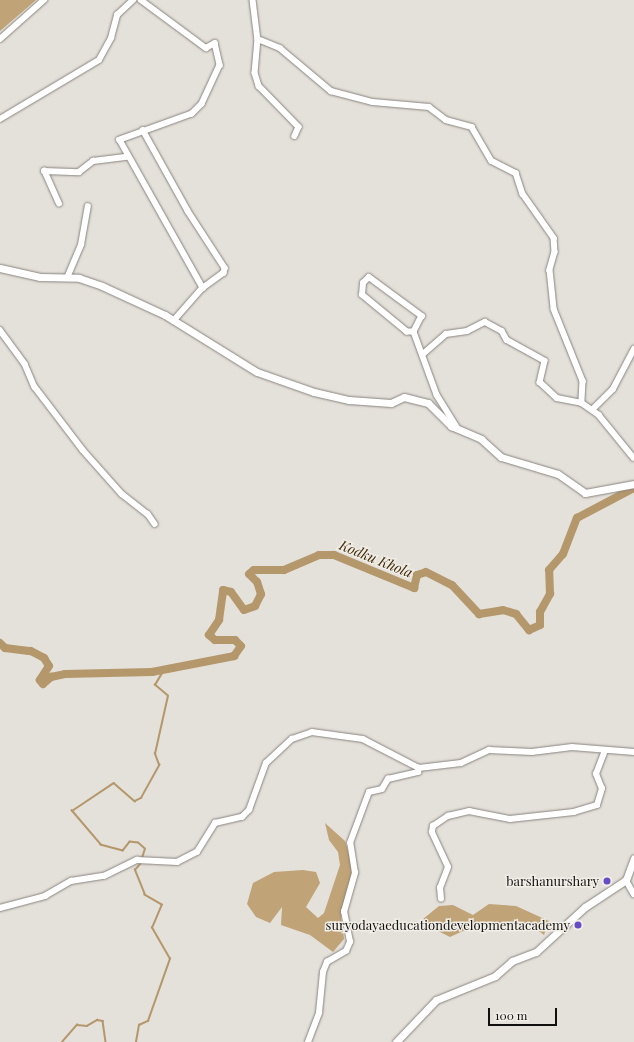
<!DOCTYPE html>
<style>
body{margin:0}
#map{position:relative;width:634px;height:1042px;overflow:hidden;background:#e4e0da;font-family:"Playfair Display",serif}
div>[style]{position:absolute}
.forest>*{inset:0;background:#c0a376}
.stream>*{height:1.5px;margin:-0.75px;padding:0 0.75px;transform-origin:0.75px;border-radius:0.75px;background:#b4976b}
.river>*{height:8px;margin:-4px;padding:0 4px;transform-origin:4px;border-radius:4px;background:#b4976b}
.roads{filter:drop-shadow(0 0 1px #88847f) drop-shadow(0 0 1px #88847f)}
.street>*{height:5.5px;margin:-2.75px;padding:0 2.75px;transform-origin:2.75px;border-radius:2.75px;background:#fff}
.secondary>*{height:7px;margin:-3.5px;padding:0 3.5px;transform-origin:3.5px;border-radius:3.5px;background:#fff}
.dots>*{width:11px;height:11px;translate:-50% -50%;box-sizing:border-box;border:2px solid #f1ede7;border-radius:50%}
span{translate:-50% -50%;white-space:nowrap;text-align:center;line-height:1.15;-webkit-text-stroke:3px #f1ede7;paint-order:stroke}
.poi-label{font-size:13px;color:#12100e}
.right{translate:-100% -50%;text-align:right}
.water-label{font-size:14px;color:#422d08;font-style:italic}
.scale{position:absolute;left:488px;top:1008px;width:69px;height:18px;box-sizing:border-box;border:2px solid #12100e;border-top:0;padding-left:5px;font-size:12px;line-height:14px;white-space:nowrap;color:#12100e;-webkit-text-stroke:3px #f1ede7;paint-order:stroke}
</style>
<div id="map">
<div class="forest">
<i style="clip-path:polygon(0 0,36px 0,0 31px)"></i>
<i style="clip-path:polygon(325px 823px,345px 841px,351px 861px,352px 878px,341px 917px,344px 939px,333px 952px,310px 935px,281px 925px,282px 907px,270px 923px,256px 917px,247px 904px,253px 883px,274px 872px,303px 870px,316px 872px,320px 883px,306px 907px,318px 918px,324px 913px,340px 865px,338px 852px,329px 840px)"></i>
<i style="clip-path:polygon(489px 904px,516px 906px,549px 921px,544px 935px,530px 924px,476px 925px,450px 937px,424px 924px,423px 919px,439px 906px,453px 905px,473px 915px)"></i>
</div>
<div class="stream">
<i style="left:142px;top:858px;width:9px;rotate:-72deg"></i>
<i style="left:145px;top:849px;width:9px;rotate:-139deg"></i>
<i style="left:138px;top:843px;width:8px;rotate:-173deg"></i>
<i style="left:130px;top:842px;width:11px;rotate:128deg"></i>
<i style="left:123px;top:851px;width:23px;rotate:-165deg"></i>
<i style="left:101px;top:845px;width:45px;rotate:-130.5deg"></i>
<i style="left:72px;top:811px;width:50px;rotate:-33.7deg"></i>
<i style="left:114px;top:783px;width:28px;rotate:41deg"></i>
<i style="left:135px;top:801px;width:7px;rotate:-27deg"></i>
<i style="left:141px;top:798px;width:38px;rotate:-61deg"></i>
<i style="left:159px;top:765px;width:12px;rotate:-110deg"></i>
<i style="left:155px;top:754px;width:59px;rotate:-77.4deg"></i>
<i style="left:168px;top:696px;width:17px;rotate:-140deg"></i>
<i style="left:155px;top:685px;width:17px;rotate:-59deg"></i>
<i style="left:62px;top:1042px;width:23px;rotate:-49deg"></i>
<i style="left:77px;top:1025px;width:10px;rotate:6deg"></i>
<i style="left:87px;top:1026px;width:12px;rotate:-31deg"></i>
<i style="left:97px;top:1020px;width:6px;rotate:9deg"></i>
<i style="left:103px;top:1021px;width:21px;rotate:82deg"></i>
<i style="left:136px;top:1042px;width:17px;rotate:-80deg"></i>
<i style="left:139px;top:1025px;width:10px;rotate:-24deg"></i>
<i style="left:148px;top:1021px;width:66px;rotate:-70.5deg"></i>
<i style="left:170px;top:959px;width:36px;rotate:-120deg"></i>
<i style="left:152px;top:928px;width:25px;rotate:-67deg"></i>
<i style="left:162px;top:905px;width:20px;rotate:-150deg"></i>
<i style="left:145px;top:895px;width:27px;rotate:-112deg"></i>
<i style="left:135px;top:870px;width:11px;rotate:-49deg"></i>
</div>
<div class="river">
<i style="left:0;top:643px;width:7px;rotate:45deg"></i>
<i style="left:5px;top:648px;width:26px;rotate:7deg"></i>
<i style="left:31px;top:651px;width:15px;rotate:28deg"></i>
<i style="left:44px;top:658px;width:9px;rotate:58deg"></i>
<i style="left:49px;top:666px;width:17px;rotate:123deg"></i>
<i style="left:40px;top:680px;width:5px;rotate:53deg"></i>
<i style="left:43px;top:684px;width:11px;rotate:-41deg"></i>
<i style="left:51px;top:677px;width:14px;rotate:-12deg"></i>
<i style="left:65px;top:674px;width:87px;rotate:-1.3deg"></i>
<i style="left:152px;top:672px;width:84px;rotate:-11deg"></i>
<i style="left:234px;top:656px;width:12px;rotate:-55deg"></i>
<i style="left:241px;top:646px;width:8px;rotate:-135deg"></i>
<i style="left:235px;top:640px;width:20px;rotate:180deg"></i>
<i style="left:215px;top:640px;width:8px;rotate:-140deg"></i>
<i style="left:209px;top:635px;width:18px;rotate:-56deg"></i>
<i style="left:219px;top:620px;width:30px;rotate:-82deg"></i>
<i style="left:223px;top:590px;width:8px;rotate:14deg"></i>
<i style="left:231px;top:592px;width:22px;rotate:54deg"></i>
<i style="left:244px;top:610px;width:12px;rotate:-20deg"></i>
<i style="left:255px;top:606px;width:13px;rotate:-63deg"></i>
<i style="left:261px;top:594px;width:13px;rotate:-108deg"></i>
<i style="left:257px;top:582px;width:11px;rotate:-135deg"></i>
<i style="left:249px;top:574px;width:6px;rotate:-39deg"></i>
<i style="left:254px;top:570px;width:30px"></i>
<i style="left:284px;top:570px;width:38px;rotate:-23deg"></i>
<i style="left:319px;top:555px;width:15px"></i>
<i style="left:334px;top:555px;width:87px;rotate:22.4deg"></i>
<i style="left:414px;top:588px;width:13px;rotate:-77deg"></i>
<i style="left:417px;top:575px;width:9px;rotate:-18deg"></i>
<i style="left:426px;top:572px;width:29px;rotate:27deg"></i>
<i style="left:452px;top:585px;width:40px;rotate:47deg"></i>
<i style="left:479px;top:614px;width:24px;rotate:-9deg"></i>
<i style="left:503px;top:610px;width:14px;rotate:17deg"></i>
<i style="left:516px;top:614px;width:21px;rotate:51deg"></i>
<i style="left:529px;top:630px;width:12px;rotate:-24deg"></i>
<i style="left:540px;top:625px;width:13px;rotate:-90deg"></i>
<i style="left:540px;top:612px;width:21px;rotate:-61deg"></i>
<i style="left:550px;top:594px;width:24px;rotate:-92deg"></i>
<i style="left:549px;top:570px;width:21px;rotate:-49deg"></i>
<i style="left:563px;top:554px;width:39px;rotate:-69deg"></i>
<i style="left:577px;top:518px;width:64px;rotate:-27.8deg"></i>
</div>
<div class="roads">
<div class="street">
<i style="left:141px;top:0;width:81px;rotate:36.4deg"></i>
<i style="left:206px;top:48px;width:10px;rotate:-29deg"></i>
<i style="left:215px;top:43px;width:23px;rotate:77deg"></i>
<i style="left:220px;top:65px;width:43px;rotate:114.8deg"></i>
<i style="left:202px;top:104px;width:14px;rotate:135deg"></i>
<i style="left:192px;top:114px;width:77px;rotate:160.1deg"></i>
<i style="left:120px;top:140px;width:170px;rotate:60.7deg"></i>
<i style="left:203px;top:288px;width:44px;rotate:131.3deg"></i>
<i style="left:253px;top:0;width:39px;rotate:83deg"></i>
<i style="left:258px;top:39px;width:24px;rotate:22deg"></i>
<i style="left:280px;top:48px;width:67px;rotate:40.1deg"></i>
<i style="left:331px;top:91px;width:43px;rotate:14.7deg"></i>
<i style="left:373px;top:102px;width:56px;rotate:5.1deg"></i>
<i style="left:429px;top:107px;width:21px;rotate:37deg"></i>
<i style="left:446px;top:120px;width:27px;rotate:15deg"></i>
<i style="left:472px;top:127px;width:39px;rotate:60deg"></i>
<i style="left:492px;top:161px;width:27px;rotate:27deg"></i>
<i style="left:516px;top:173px;width:22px;rotate:72deg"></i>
<i style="left:523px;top:194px;width:54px;rotate:54.8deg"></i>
<i style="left:554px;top:238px;width:14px;rotate:86deg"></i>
<i style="left:555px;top:252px;width:19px;rotate:106deg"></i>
<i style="left:550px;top:270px;width:39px;rotate:84deg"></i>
<i style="left:554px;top:309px;width:78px;rotate:68.1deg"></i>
<i style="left:583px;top:381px;width:22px;rotate:93deg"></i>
<i style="left:582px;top:403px;width:21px;rotate:35deg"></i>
<i style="left:599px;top:415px;width:55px;rotate:50.9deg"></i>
<i style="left:0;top:39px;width:59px;rotate:-41.6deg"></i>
<i style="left:258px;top:39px;width:34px;rotate:95deg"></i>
<i style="left:255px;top:73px;width:14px;rotate:73deg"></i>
<i style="left:259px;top:86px;width:57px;rotate:45.7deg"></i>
<i style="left:299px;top:127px;width:10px;rotate:114deg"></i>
<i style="left:0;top:119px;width:115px;rotate:-30.8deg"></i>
<i style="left:99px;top:60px;width:25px;rotate:-61deg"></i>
<i style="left:111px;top:38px;width:24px;rotate:-75deg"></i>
<i style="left:117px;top:15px;width:22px;rotate:-43deg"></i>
<i style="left:143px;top:130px;width:93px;rotate:60.9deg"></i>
<i style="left:188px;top:211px;width:68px;rotate:57deg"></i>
<i style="left:225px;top:268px;width:5px;rotate:101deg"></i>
<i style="left:224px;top:273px;width:26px;rotate:144deg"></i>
<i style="left:59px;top:204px;width:36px;rotate:-114deg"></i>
<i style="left:44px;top:171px;width:35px;rotate:2deg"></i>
<i style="left:79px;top:172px;width:18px;rotate:-38deg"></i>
<i style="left:93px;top:161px;width:34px;rotate:-7deg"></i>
<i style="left:67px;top:278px;width:36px;rotate:-67deg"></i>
<i style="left:81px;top:245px;width:39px;rotate:-80deg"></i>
<i style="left:0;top:330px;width:42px;rotate:53.7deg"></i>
<i style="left:25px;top:364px;width:25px;rotate:67deg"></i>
<i style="left:35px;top:387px;width:79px;rotate:52.7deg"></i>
<i style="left:83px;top:450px;width:59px;rotate:48.4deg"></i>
<i style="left:122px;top:494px;width:33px;rotate:38deg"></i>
<i style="left:148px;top:514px;width:12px;rotate:55deg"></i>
<i style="left:414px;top:332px;width:7px;rotate:180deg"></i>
<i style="left:407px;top:332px;width:58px;rotate:-140.6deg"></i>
<i style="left:362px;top:295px;width:12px;rotate:-85deg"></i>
<i style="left:363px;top:283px;width:8px;rotate:-45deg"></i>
<i style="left:369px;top:277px;width:66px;rotate:36.3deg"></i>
<i style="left:422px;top:316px;width:18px;rotate:117deg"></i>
<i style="left:414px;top:332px;width:67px;rotate:69.9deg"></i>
<i style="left:437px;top:395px;width:40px;rotate:58deg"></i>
<i style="left:423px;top:354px;width:30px;rotate:-41deg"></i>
<i style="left:446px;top:334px;width:21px;rotate:-8deg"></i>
<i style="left:467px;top:331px;width:20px;rotate:-27deg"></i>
<i style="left:485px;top:322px;width:19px;rotate:28deg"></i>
<i style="left:502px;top:331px;width:10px;rotate:61deg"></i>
<i style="left:507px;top:340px;width:43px;rotate:28.9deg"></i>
<i style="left:545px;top:361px;width:22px;rotate:103deg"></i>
<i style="left:540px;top:382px;width:23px;rotate:43deg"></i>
<i style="left:557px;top:398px;width:25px;rotate:11deg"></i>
<i style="left:593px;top:409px;width:28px;rotate:-45deg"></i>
<i style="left:613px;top:389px;width:45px;rotate:-62.3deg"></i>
<i style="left:626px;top:880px;width:16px;rotate:60deg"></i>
<i style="left:441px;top:899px;width:11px;rotate:-95deg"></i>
<i style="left:440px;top:888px;width:22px;rotate:-69deg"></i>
<i style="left:448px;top:867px;width:38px;rotate:-115deg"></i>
<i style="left:432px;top:832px;width:6px;rotate:-81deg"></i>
<i style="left:433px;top:826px;width:18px;rotate:-34deg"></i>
<i style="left:448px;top:816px;width:22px;rotate:-13deg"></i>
<i style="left:469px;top:811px;width:42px;rotate:11deg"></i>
<i style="left:510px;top:819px;width:64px;rotate:-6.2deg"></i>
<i style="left:574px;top:812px;width:24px;rotate:-17deg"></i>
<i style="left:597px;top:805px;width:17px;rotate:-73deg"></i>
<i style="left:602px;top:789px;width:16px;rotate:-112deg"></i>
<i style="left:596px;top:774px;width:25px;rotate:-69deg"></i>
<i style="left:0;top:908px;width:47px;rotate:-14.9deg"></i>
<i style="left:45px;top:896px;width:30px;rotate:-30deg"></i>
<i style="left:71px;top:881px;width:33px;rotate:-9deg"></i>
<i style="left:104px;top:876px;width:37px;rotate:-26deg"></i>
<i style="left:137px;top:860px;width:40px;rotate:2.9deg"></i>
<i style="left:177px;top:862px;width:22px;rotate:-27deg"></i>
<i style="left:197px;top:852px;width:34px;rotate:-58deg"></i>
<i style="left:215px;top:823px;width:28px;rotate:-13deg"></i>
<i style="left:242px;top:817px;width:10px;rotate:-45deg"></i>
<i style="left:249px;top:810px;width:50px;rotate:-70.1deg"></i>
<i style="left:266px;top:763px;width:35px;rotate:-43deg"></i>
<i style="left:292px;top:739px;width:21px;rotate:-19deg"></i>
<i style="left:312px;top:732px;width:51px;rotate:7.8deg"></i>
<i style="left:363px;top:739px;width:63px;rotate:27.4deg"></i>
<i style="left:419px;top:768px;width:42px;rotate:-6.8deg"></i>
<i style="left:461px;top:763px;width:31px;rotate:-25deg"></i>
<i style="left:489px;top:750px;width:43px;rotate:2.7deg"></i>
<i style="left:532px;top:752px;width:40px;rotate:-7.1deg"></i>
<i style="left:572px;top:747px;width:62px;rotate:4.6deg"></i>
<i style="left:308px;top:1042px;width:31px;rotate:-69deg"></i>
<i style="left:319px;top:1013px;width:41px;rotate:-84.4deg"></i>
<i style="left:323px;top:972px;width:11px;rotate:-68deg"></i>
<i style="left:327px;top:962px;width:22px;rotate:-30deg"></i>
<i style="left:346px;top:951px;width:10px;rotate:-66deg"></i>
<i style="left:350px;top:942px;width:31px;rotate:-101deg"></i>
<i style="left:344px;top:912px;width:41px;rotate:-74.2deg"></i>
<i style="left:355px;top:873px;width:30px;rotate:-99deg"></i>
<i style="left:350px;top:843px;width:54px;rotate:-69.6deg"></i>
<i style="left:369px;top:792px;width:13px;rotate:-13deg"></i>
<i style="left:382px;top:789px;width:12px;rotate:-59deg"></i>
<i style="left:388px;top:779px;width:31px;rotate:-13deg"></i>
<i style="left:418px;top:772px;width:4px;rotate:-76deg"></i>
</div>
<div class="secondary">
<i style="left:0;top:268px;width:41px;rotate:12.7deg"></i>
<i style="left:40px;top:277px;width:39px;rotate:1deg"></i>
<i style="left:79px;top:278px;width:24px;rotate:19deg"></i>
<i style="left:102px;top:286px;width:69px;rotate:24.7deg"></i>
<i style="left:165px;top:315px;width:108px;rotate:31.8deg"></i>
<i style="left:257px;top:372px;width:60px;rotate:19.3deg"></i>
<i style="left:314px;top:392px;width:36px;rotate:13deg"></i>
<i style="left:349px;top:400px;width:42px;rotate:4.1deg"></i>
<i style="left:391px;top:403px;width:14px;rotate:-25deg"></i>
<i style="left:404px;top:397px;width:25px;rotate:14deg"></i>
<i style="left:428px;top:403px;width:33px;rotate:45deg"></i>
<i style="left:451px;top:426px;width:33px;rotate:23deg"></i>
<i style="left:481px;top:439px;width:27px;rotate:42deg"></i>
<i style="left:501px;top:457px;width:59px;rotate:16.6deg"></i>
<i style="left:558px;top:474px;width:33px;rotate:35deg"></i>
<i style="left:585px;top:493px;width:50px;rotate:-10.4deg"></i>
<i style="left:396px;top:1042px;width:58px;rotate:-46.4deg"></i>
<i style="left:436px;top:1000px;width:64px;rotate:-22.1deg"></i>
<i style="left:495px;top:976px;width:23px;rotate:-41deg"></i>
<i style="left:512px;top:961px;width:26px;rotate:-21deg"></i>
<i style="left:536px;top:952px;width:67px;rotate:-42.6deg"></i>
<i style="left:585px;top:907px;width:49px;rotate:-33.4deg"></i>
<i style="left:626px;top:880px;width:23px;rotate:-70deg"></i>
</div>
</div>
<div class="dots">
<i style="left:607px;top:881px;background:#664dc6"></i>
<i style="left:578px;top:925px;background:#664dc6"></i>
</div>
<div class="poi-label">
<span class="right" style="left:599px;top:881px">barshanurshary</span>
<span class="right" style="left:570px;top:925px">suryodayaeducationdevelopmentacademy</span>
</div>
<div class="water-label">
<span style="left:376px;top:559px;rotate:22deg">Kodku Khola</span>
</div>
<div class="scale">100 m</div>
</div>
